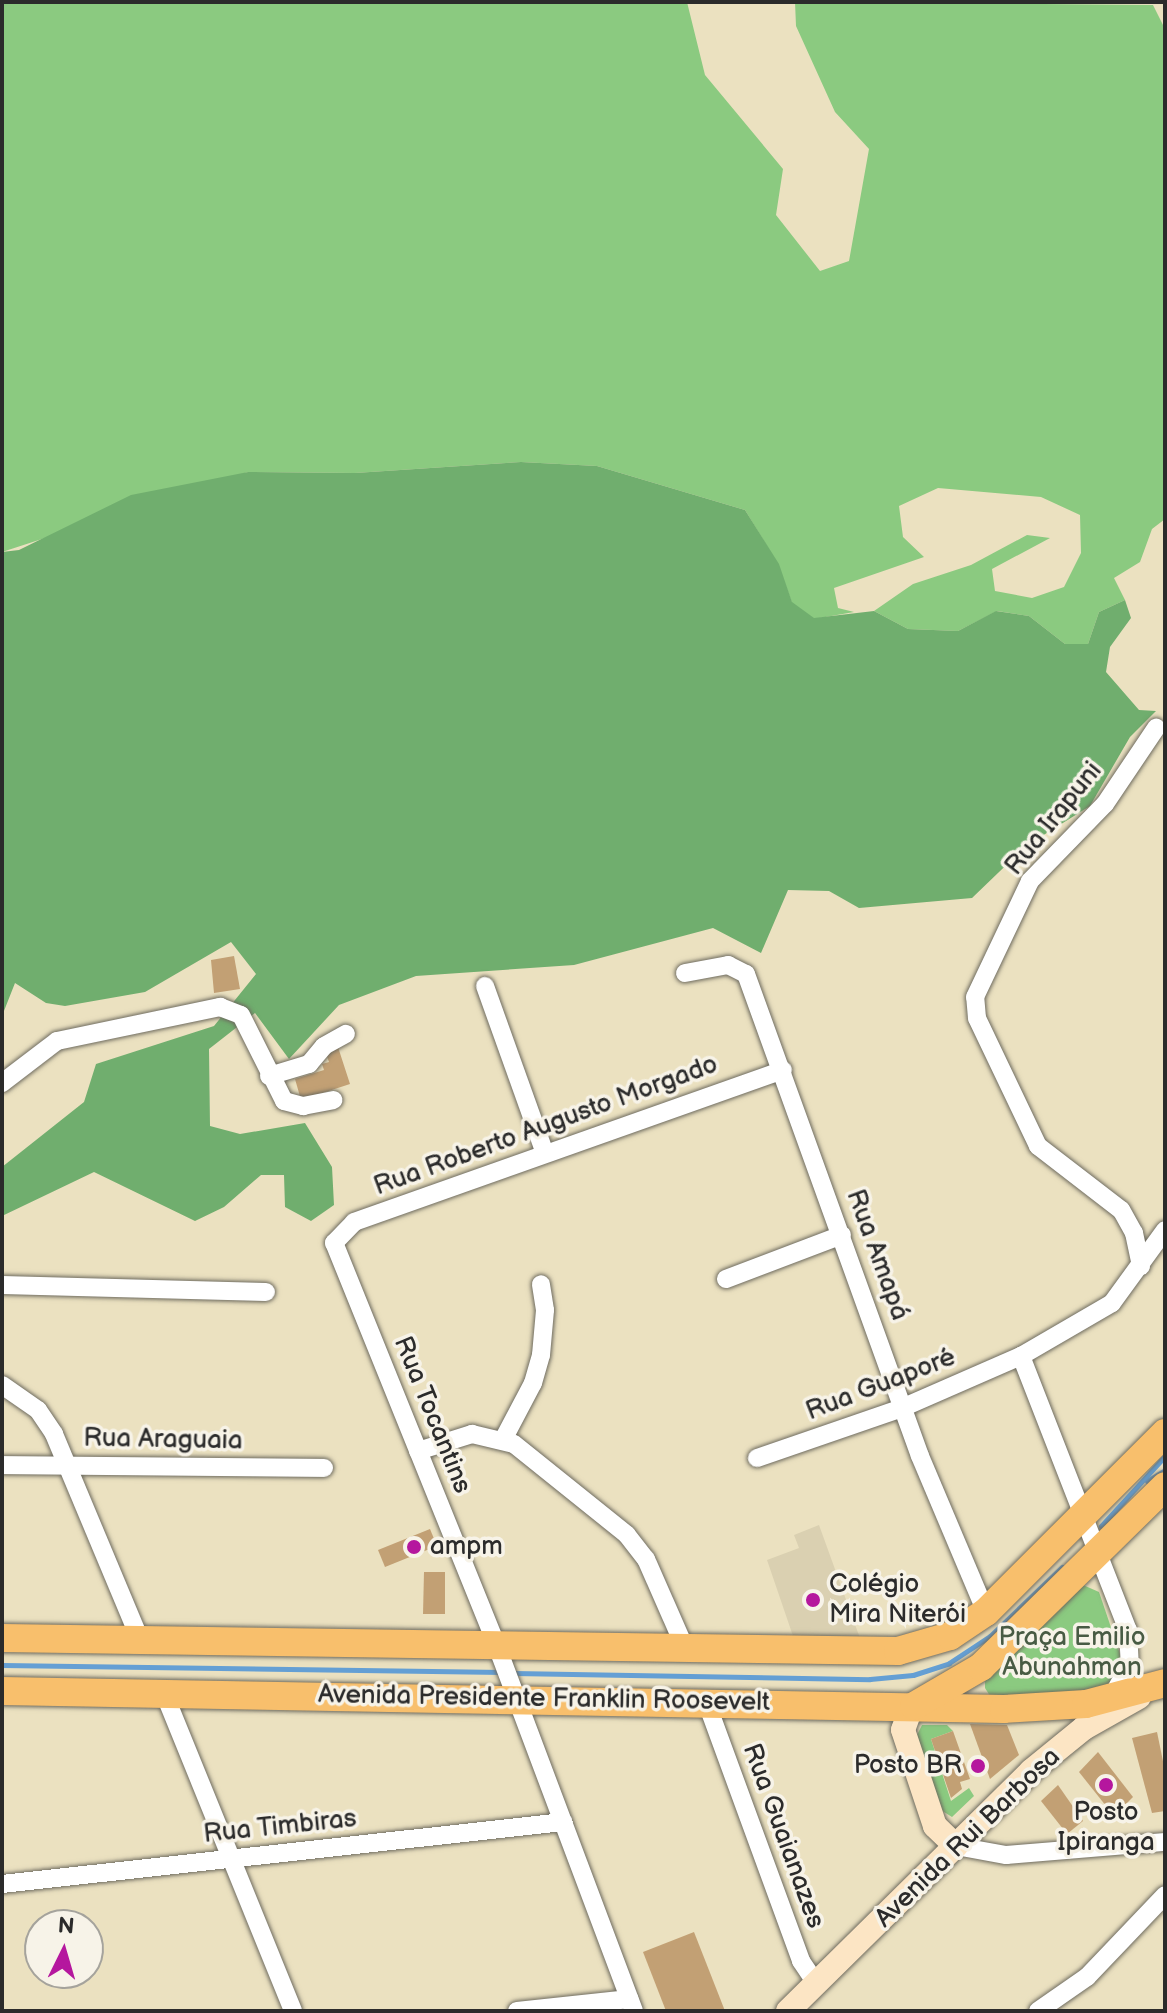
<!DOCTYPE html>
<meta charset="utf-8">
<style>
body{margin:0}
#map{position:relative;width:1167px;height:2013px;overflow:hidden;background:#ebe1c0;font-family:"Balsamiq Sans",sans-serif}
div>[style]{position:absolute}
.built>*{inset:0;background:#dad0b1}
.green>*{inset:0;background:#8bca80}
.forest>*{inset:0;background:#70ae6e}
.stream>*{height:5px;margin:-2.5px;padding:0 2.5px;transform-origin:2.5px;border-radius:2.5px;background:#649fd4}
.building>*{inset:0;background:#c2a074}
.roads{filter:drop-shadow(0 0 2px #6e6b5f) drop-shadow(0 0 2px #6e6b5f)}
.minor>*{height:18px;margin:-9px;padding:0 9px;transform-origin:9px;border-radius:9px;background:#fff}
.secondary>*{height:24px;margin:-12px;padding:0 12px;transform-origin:12px;border-radius:12px;background:#fce5c4}
.primary>*{height:28px;margin:-14px;padding:0 14px;transform-origin:14px;border-radius:14px;background:#f8bf6c}
.dots>*{width:22px;height:22px;translate:-50% -50%;box-sizing:border-box;border:4px solid #f7f3e8;border-radius:50%}
span{translate:-50% -50%;white-space:nowrap;text-align:center;line-height:1.15;-webkit-text-stroke:7px #f7f3e8;paint-order:stroke}
.street-label{font-size:26px;color:#2b2b2b}
.poi-label{font-size:26px;color:#2b2b2b}
.left{translate:0 -50%;text-align:left}
.right{translate:-100% -50%;text-align:right}
.park-label{font-size:26px;color:#485b44}
.frame{position:absolute;inset:0;border:4px solid #2b2b2b;pointer-events:none}
.north{position:absolute;left:24px;top:1909px;width:80px;height:80px;box-sizing:border-box;background:#f7f3e8;border:2px solid #a5a39c;border-radius:50%;rotate:5deg;font-size:22px;font-weight:700;line-height:32px;text-align:center;color:#2b2b2b}
.north::after{content:'';display:block;margin:auto;width:28px;height:36px;background:#b5179e;clip-path:polygon(50% 0,100% 100%,50% 72%,0 100%)}
</style>
<div id="map">
<div class="built">
<i style="clip-path:polygon(819px 1525px,861px 1641px,794px 1639px,767px 1560px,799px 1548px,794px 1535px)"></i>
</div>
<div class="green">
<i style="clip-path:polygon(2px 2px,687px 2px,705px 75px,783px 169px,776px 215px,820px 271px,849px 261px,869px 149px,835px 112px,796px 26px,795px 2px,1153px 5px,1165px 29px,1165px 519px,1152px 529px,1140px 562px,1114px 578px,1125px 600px,1099px 612px,1088px 644px,1065px 644px,1029px 616px,997px 611px,958px 631px,908px 629px,874px 611px,913px 584px,971px 565px,1027px 535px,1050px 538px,992px 569px,995px 591px,1032px 598px,1064px 587px,1081px 553px,1080px 515px,1041px 497px,938px 488px,899px 506px,903px 537px,924px 557px,834px 588px,838px 608px,854px 612px,814px 619px,792px 603px,778px 564px,745px 510px,597px 466px,521px 462px,355px 473px,248px 472px,2px 552px)"></i>
<i style="clip-path:polygon(1083px 1585px,1099px 1592px,1120px 1654px,1120px 1664px,1106px 1690px,992px 1699px,985px 1688px,985px 1675px)"></i>
<i style="clip-path:polygon(922px 1725px,947px 1725px,953px 1731px,931px 1739px,951px 1801px,969px 1788px,974px 1796px,952px 1817px,941px 1810px,916px 1737px)"></i>
</div>
<div class="forest">
<i style="clip-path:polygon(521px 462px,597px 466px,745px 510px,779px 564px,792px 602px,814px 618px,874px 611px,908px 629px,958px 631px,996px 611px,1029px 616px,1065px 644px,1088px 644px,1099px 612px,1125px 600px,1131px 618px,1110px 647px,1106px 672px,1139px 710px,1156px 711px,1130px 737px,1090px 806px,1026px 846px,972px 898px,859px 908px,829px 891px,788px 890px,761px 953px,713px 928px,574px 965px,416px 976px,339px 1005px,289px 1059px,255px 1013px,209px 1049px,210px 1126px,240px 1134px,305px 1123px,332px 1167px,334px 1205px,311px 1221px,285px 1207px,284px 1175px,261px 1175px,224px 1207px,195px 1221px,94px 1172px,2px 1216px,2px 1167px,84px 1102px,96px 1064px,214px 1026px,256px 974px,231px 942px,145px 992px,65px 1006px,46px 1003px,15px 983px,2px 1016px,2px 552px,19px 550px,131px 495px,248px 472px,355px 473px)"></i>
</div>
<div class="stream">
<i style="left:1147px;top:1481px;width:21px;rotate:-31deg"></i>
<i style="left:1101px;top:1526px;width:95px;rotate:-47.6deg"></i>
<i style="left:2px;top:1665px;width:501px;rotate:0.8deg"></i>
<i style="left:513px;top:1673px;width:357px;rotate:1deg"></i>
<i style="left:870px;top:1679px;width:43px;rotate:-5.3deg"></i>
<i style="left:913px;top:1675px;width:38px;rotate:-18deg"></i>
<i style="left:949px;top:1663px;width:49px;rotate:-33.4deg"></i>
<i style="left:990px;top:1636px;width:100px;rotate:-43.8deg"></i>
</div>
<div class="building">
<i style="clip-path:polygon(234px 956px,240px 989px,214px 993px,211px 960px)"></i>
<i style="clip-path:polygon(338px 1047px,350px 1084px,301px 1100px,295px 1079px,324px 1070px,322px 1064px,329px 1062px,325px 1051px)"></i>
<i style="clip-path:polygon(430px 1529px,437px 1546px,385px 1567px,378px 1550px)"></i>
<i style="clip-path:polygon(424px 1572px,445px 1572px,445px 1614px,423px 1614px)"></i>
<i style="clip-path:polygon(970px 1724px,1007px 1725px,1019px 1755px,990px 1779px)"></i>
<i style="clip-path:polygon(953px 1731px,970px 1779px,960px 1782px,962px 1789px,951px 1798px,931px 1739px)"></i>
<i style="clip-path:polygon(1157px 1732px,1165px 1771px,1165px 1811px,1152px 1813px,1132px 1738px)"></i>
<i style="clip-path:polygon(1098px 1752px,1133px 1797px,1114px 1816px,1079px 1772px)"></i>
<i style="clip-path:polygon(1058px 1785px,1083px 1821px,1067px 1834px,1041px 1801px)"></i>
<i style="clip-path:polygon(694px 1932px,725px 2011px,666px 2011px,643px 1952px)"></i>
</div>
<div class="roads">
<div class="minor">
<i style="left:685px;top:973px;width:44px;rotate:-10.5deg"></i>
<i style="left:728px;top:965px;width:20px;rotate:27deg"></i>
<i style="left:746px;top:974px;width:512px;rotate:70.15deg"></i>
<i style="left:920px;top:1456px;width:169px;rotate:67.1deg"></i>
<i style="left:485px;top:986px;width:175px;rotate:70.3deg"></i>
<i style="left:269px;top:1076px;width:42px;rotate:-16.7deg"></i>
<i style="left:309px;top:1064px;width:23px;rotate:-50deg"></i>
<i style="left:324px;top:1046px;width:25px;rotate:-29deg"></i>
<i style="left:2px;top:1083px;width:69px;rotate:-37.4deg"></i>
<i style="left:57px;top:1041px;width:167px;rotate:-11.8deg"></i>
<i style="left:220px;top:1007px;width:22px;rotate:21deg"></i>
<i style="left:241px;top:1015px;width:96px;rotate:63.4deg"></i>
<i style="left:284px;top:1101px;width:20px;rotate:15deg"></i>
<i style="left:303px;top:1106px;width:31px;rotate:-11deg"></i>
<i style="left:1141px;top:1266px;width:34px;rotate:-102deg"></i>
<i style="left:1134px;top:1233px;width:26px;rotate:-119deg"></i>
<i style="left:1121px;top:1210px;width:105px;rotate:-142.4deg"></i>
<i style="left:1038px;top:1146px;width:142px;rotate:-115.5deg"></i>
<i style="left:977px;top:1018px;width:21px;rotate:-95deg"></i>
<i style="left:975px;top:997px;width:128px;rotate:-64.6deg"></i>
<i style="left:1030px;top:881px;width:107px;rotate:-45.8deg"></i>
<i style="left:1105px;top:804px;width:92px;rotate:-56.1deg"></i>
<i style="left:726px;top:1279px;width:124px;rotate:-20.8deg"></i>
<i style="left:2px;top:1285px;width:264px;rotate:1.5deg"></i>
<i style="left:1021px;top:1356px;width:294px;rotate:68.7deg"></i>
<i style="left:1128px;top:1630px;width:34px;rotate:87deg"></i>
<i style="left:1130px;top:1664px;width:39px;rotate:119deg"></i>
<i style="left:2px;top:1385px;width:44px;rotate:34.8deg"></i>
<i style="left:38px;top:1410px;width:29px;rotate:56deg"></i>
<i style="left:54px;top:1434px;width:223px;rotate:67.3deg"></i>
<i style="left:504px;top:1438px;width:62px;rotate:-62.2deg"></i>
<i style="left:533px;top:1383px;width:29px;rotate:-74deg"></i>
<i style="left:541px;top:1355px;width:45px;rotate:-84.9deg"></i>
<i style="left:545px;top:1310px;width:26px;rotate:-99deg"></i>
<i style="left:418px;top:1451px;width:57px;rotate:-17.5deg"></i>
<i style="left:472px;top:1434px;width:43px;rotate:13.4deg"></i>
<i style="left:514px;top:1444px;width:145px;rotate:38.8deg"></i>
<i style="left:627px;top:1535px;width:31px;rotate:52deg"></i>
<i style="left:646px;top:1559px;width:97px;rotate:66.3deg"></i>
<i style="left:757px;top:1458px;width:153px;rotate:-19deg"></i>
<i style="left:902px;top:1408px;width:130px;rotate:-23.6deg"></i>
<i style="left:1021px;top:1356px;width:105px;rotate:-30.2deg"></i>
<i style="left:1112px;top:1303px;width:90px;rotate:-54deg"></i>
<i style="left:2px;top:1465px;width:322px;rotate:0.5deg"></i>
<i style="left:164px;top:1693px;width:343px;rotate:67.9deg"></i>
<i style="left:706px;top:1701px;width:277px;rotate:69.9deg"></i>
<i style="left:801px;top:1961px;width:29px;rotate:56deg"></i>
<i style="left:956px;top:1846px;width:51px;rotate:10.2deg"></i>
<i style="left:1006px;top:1855px;width:160px;rotate:-4.7deg"></i>
<i style="left:2px;top:1884px;width:565px;rotate:-6.3deg"></i>
<i style="left:517px;top:2011px;width:113px;rotate:-6.1deg"></i>
<i style="left:634px;top:2011px;width:390px;rotate:-110.6deg"></i>
<i style="left:497px;top:1646px;width:435px;rotate:-112deg"></i>
<i style="left:334px;top:1243px;width:29px;rotate:-46deg"></i>
<i style="left:354px;top:1222px;width:455px;rotate:-19.5deg"></i>
<i style="left:1038px;top:2011px;width:60px;rotate:-34.8deg"></i>
<i style="left:1087px;top:1977px;width:113px;rotate:-46.4deg"></i>
</div>
<div class="secondary">
<i style="left:911px;top:1708px;width:23px;rotate:110deg"></i>
<i style="left:903px;top:1730px;width:101px;rotate:71.6deg"></i>
<i style="left:935px;top:1826px;width:29px;rotate:44deg"></i>
<i style="left:788px;top:2011px;width:342px;rotate:-44.6deg"></i>
<i style="left:1031px;top:1771px;width:68px;rotate:-39.1deg"></i>
<i style="left:1084px;top:1728px;width:63px;rotate:-29.4deg"></i>
</div>
<div class="primary">
<i style="left:2px;top:1638px;width:896px;rotate:0.83deg"></i>
<i style="left:898px;top:1651px;width:54px;rotate:-16.1deg"></i>
<i style="left:950px;top:1636px;width:43px;rotate:-33.7deg"></i>
<i style="left:986px;top:1612px;width:253px;rotate:-45deg"></i>
<i style="left:2px;top:1691px;width:1002px;rotate:1.03deg"></i>
<i style="left:1004px;top:1709px;width:82px;rotate:-3.5deg"></i>
<i style="left:1086px;top:1704px;width:82px;rotate:-14.9deg"></i>
<i style="left:914px;top:1706px;width:78px;rotate:-30.2deg"></i>
<i style="left:981px;top:1667px;width:258px;rotate:-44.5deg"></i>
</div>
</div>
<div class="dots">
<i style="left:414px;top:1547px;background:#b5179e"></i>
<i style="left:813px;top:1600px;background:#b5179e"></i>
<i style="left:978px;top:1766px;background:#b5179e"></i>
<i style="left:1106px;top:1785px;background:#b5179e"></i>
</div>
<div class="street-label">
<span style="left:1054px;top:819px;rotate:-51deg">Rua Irapuni</span>
<span style="left:546px;top:1126px;rotate:-20deg">Rua Roberto Augusto Morgado</span>
<span style="left:877px;top:1255px;rotate:70deg">Rua Amapá</span>
<span style="left:881px;top:1385px;rotate:-21deg">Rua Guaporé</span>
<span style="left:432px;top:1415px;rotate:68deg">Rua Tocantins</span>
<span style="left:163px;top:1440px;rotate:1deg">Rua Araguaia</span>
<span style="left:544px;top:1699px;rotate:1deg">Avenida Presidente Franklin Roosevelt</span>
<span style="left:280px;top:1827px;rotate:-6deg">Rua Timbiras</span>
<span style="left:783px;top:1836px;rotate:70deg">Rua Guaianazes</span>
<span style="left:968px;top:1838px;rotate:-44deg">Avenida Rui Barbosa</span>
</div>
<div class="poi-label">
<span class="left" style="left:430px;top:1547px">ampm</span>
<span class="left" style="left:829px;top:1600px">Colégio<br>Mira Niterói</span>
<span class="right" style="left:962px;top:1766px">Posto BR</span>
<span style="left:1106px;top:1828px">Posto<br>Ipiranga</span>
</div>
<div class="park-label">
<span style="left:1072px;top:1653px">Praça Emilio<br>Abunahman</span>
</div>
<div class="frame"></div>
<div class="north">N</div>
</div>
